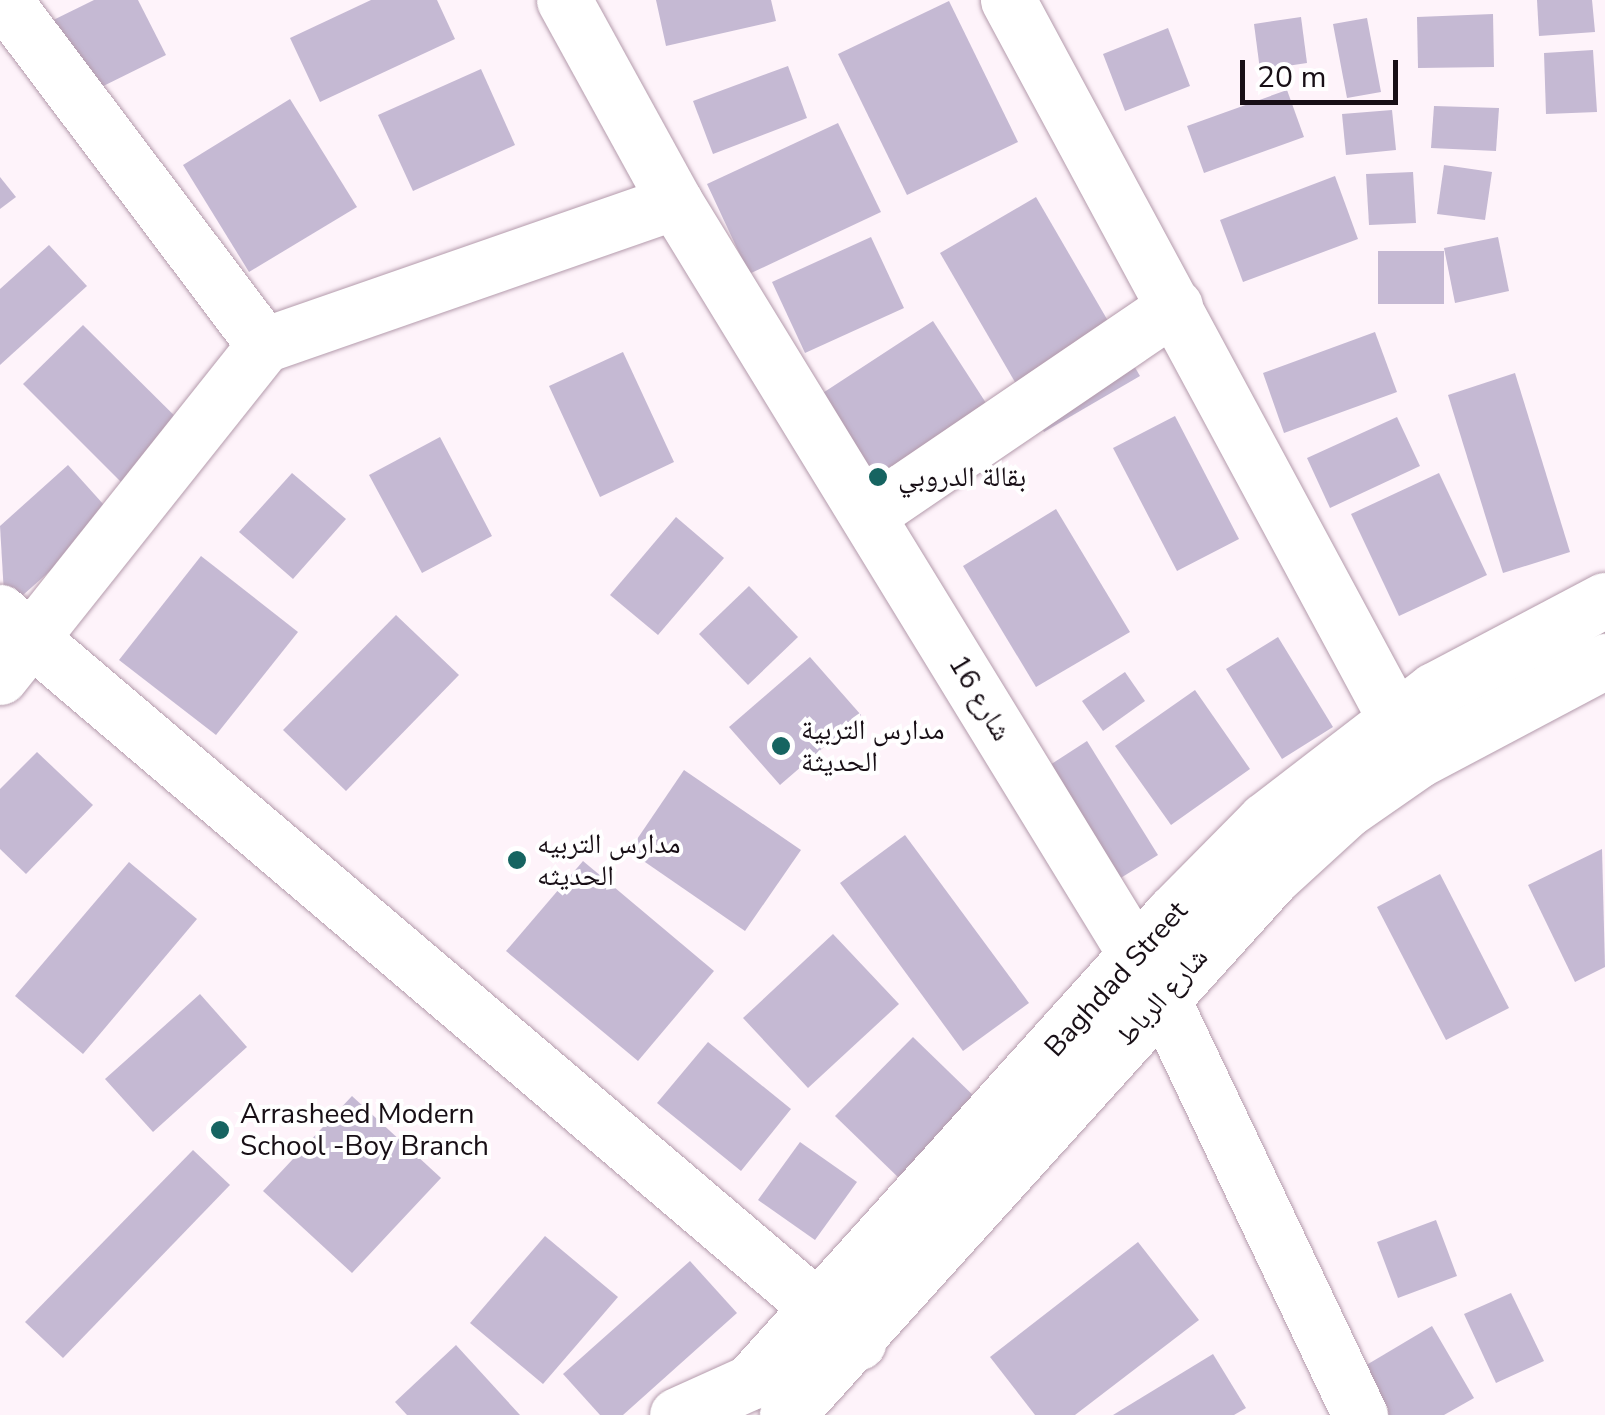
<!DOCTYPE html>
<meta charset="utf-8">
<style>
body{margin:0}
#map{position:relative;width:1605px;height:1415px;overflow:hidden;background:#fef3fa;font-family:"Nunito Sans","Noto Naskh Arabic",sans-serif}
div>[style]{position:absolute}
.building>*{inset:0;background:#c5b9d3}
.roads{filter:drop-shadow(0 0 2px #b49bac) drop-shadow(0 0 2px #b49bac)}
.minor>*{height:55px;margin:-27.5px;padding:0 27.5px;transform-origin:27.5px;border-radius:27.5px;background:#fff}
.dots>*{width:28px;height:28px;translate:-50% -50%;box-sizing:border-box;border:5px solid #fff;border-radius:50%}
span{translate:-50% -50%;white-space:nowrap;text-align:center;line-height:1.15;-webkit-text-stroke:8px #fff;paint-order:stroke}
.poi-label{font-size:28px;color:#180f16}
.left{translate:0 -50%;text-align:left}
.street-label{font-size:28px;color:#180f16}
.scale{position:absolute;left:1240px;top:60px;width:158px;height:45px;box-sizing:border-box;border:5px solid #180f16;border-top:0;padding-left:12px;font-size:30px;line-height:35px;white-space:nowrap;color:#180f16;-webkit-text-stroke:8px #fff;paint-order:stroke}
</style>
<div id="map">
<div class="building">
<i style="clip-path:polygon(94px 0,138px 0,166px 55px,71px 102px,35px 29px)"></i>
<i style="clip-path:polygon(371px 0,437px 0,455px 39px,320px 102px,290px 38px)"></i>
<i style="clip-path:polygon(656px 0,771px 0,776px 21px,666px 46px)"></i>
<i style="clip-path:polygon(1537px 0,1592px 0,1595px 32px,1539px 36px)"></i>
<i style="clip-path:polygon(949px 1px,1018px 142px,907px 195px,838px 54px)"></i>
<i style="clip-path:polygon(1493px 14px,1494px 67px,1418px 68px,1417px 17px)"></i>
<i style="clip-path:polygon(1301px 17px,1307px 63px,1260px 70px,1254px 24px)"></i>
<i style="clip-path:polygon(1367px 18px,1381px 92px,1347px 98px,1333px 24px)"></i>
<i style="clip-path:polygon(1168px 28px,1190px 86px,1125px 111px,1103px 54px)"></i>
<i style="clip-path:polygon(1593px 50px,1597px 112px,1546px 114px,1544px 53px)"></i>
<i style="clip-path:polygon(788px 66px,807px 118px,713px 154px,693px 101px)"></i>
<i style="clip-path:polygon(481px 69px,515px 145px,413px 191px,378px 115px)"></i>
<i style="clip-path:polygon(1287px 90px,1304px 137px,1204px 173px,1187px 126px)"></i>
<i style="clip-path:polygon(290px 99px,357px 207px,249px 272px,183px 165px)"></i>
<i style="clip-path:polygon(1434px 106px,1499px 108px,1496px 151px,1431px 148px)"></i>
<i style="clip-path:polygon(1392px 110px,1396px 150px,1346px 155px,1342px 114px)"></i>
<i style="clip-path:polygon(838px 123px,881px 212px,749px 274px,707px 184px)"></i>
<i style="clip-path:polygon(1444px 165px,1492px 172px,1485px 220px,1437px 214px)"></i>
<i style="clip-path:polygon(1413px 172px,1416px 223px,1369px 225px,1366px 174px)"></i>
<i style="clip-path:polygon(1335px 176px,1358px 239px,1243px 282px,1220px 220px)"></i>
<i style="clip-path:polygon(0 177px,16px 197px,0 209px)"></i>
<i style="clip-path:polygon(1036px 197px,1140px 376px,1044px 432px,940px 253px)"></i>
<i style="clip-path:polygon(871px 237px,904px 308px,805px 353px,772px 282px)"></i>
<i style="clip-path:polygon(1498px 237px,1509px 291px,1455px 303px,1444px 248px)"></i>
<i style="clip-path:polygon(49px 245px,87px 286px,0 365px,0 289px)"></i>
<i style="clip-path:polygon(1378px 251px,1444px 251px,1444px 304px,1378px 304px)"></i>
<i style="clip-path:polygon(933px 321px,997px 420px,873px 500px,809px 402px)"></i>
<i style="clip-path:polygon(83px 325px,207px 448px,147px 508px,23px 384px)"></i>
<i style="clip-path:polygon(1375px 332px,1397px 392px,1284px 433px,1263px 373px)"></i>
<i style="clip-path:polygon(623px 352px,674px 462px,600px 497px,549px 386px)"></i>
<i style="clip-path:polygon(1515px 373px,1570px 552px,1503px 573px,1448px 395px)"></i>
<i style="clip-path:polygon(1175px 416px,1239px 539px,1177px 571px,1113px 448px)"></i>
<i style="clip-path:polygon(1397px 417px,1420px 466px,1330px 508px,1307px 458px)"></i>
<i style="clip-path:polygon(440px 437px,492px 536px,422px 573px,369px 475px)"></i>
<i style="clip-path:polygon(68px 465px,113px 515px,5px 611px,0 526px)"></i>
<i style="clip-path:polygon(292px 473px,346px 519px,293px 579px,239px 532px)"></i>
<i style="clip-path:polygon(1439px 473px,1487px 575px,1399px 616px,1351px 514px)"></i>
<i style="clip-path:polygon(1056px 509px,1130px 632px,1036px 687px,963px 566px)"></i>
<i style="clip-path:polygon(676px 517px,724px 558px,658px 635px,610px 595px)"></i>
<i style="clip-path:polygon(201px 556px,298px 632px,216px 735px,119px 660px)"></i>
<i style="clip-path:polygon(749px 586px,798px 637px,748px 685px,699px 634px)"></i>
<i style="clip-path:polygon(396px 615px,459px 675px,346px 791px,283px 730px)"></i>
<i style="clip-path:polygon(1278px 637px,1333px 727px,1282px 759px,1226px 669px)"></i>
<i style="clip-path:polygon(810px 657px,861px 715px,780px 785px,729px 727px)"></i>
<i style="clip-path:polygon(1125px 672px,1145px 701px,1103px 731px,1082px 701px)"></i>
<i style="clip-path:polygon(1195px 690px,1250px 769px,1171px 825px,1115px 746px)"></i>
<i style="clip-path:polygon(1087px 741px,1158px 855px,1106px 887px,1036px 774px)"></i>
<i style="clip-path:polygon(37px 752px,93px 805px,26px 874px,0 849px,0 789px)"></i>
<i style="clip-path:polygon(684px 770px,801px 850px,745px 931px,629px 851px)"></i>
<i style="clip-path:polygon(905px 835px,1029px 1003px,963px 1051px,840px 883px)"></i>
<i style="clip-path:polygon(1602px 849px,1605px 967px,1575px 982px,1528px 885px)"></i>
<i style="clip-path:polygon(583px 861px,714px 971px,638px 1061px,506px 951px)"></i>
<i style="clip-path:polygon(129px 862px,197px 919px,83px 1054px,15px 996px)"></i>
<i style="clip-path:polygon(1440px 874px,1509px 1008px,1446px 1040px,1377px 907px)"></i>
<i style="clip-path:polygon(833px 934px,899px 1004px,808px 1088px,743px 1018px)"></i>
<i style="clip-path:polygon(200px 994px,247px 1047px,153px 1132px,105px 1079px)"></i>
<i style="clip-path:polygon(913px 1037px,980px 1102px,903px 1182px,835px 1116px)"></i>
<i style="clip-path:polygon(708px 1042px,791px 1109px,741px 1171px,657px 1103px)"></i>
<i style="clip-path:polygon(352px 1096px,441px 1178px,352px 1273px,263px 1191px)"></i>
<i style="clip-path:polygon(800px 1142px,857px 1182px,815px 1240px,758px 1200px)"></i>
<i style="clip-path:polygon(193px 1150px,230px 1185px,63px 1358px,25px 1322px)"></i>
<i style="clip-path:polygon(1436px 1220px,1457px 1276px,1398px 1298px,1377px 1242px)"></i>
<i style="clip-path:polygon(545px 1236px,618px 1297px,543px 1384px,470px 1323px)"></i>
<i style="clip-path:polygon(1138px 1242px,1199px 1320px,1075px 1415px,1035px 1415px,990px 1357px)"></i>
<i style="clip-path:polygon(690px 1261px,737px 1313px,623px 1415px,600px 1415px,563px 1374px)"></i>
<i style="clip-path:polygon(1511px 1293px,1544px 1361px,1496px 1383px,1464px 1314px)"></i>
<i style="clip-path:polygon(1432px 1326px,1474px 1398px,1444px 1415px,1385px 1415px,1358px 1370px)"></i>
<i style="clip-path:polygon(456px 1345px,520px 1415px,407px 1415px,395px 1402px)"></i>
<i style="clip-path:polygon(1213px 1354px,1246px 1408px,1234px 1415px,1113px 1415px)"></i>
</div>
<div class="roads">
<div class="minor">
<i style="left:4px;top:0;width:432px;rotate:53deg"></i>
<i style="left:564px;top:0;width:230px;rotate:61.2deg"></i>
<i style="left:675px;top:202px;width:931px;rotate:58.53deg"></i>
<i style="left:1161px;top:996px;width:464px;rotate:64.6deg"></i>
<i style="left:1008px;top:0;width:850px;rotate:61.69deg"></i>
<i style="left:869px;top:514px;width:370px;rotate:-34.2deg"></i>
<i style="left:0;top:612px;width:1127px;rotate:40.39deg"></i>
<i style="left:0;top:677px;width:424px;rotate:-51.5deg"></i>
<i style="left:264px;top:345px;width:435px;rotate:-19.2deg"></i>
<i style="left:677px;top:1415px;width:80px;rotate:-24.3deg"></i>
<i style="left:750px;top:1382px;width:632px;rotate:-47.95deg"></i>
<i style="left:1173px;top:913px;width:131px;rotate:-45.3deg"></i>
<i style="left:1265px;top:820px;width:213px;rotate:-37.6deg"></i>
<i style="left:1434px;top:690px;width:193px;rotate:-27.8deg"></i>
<i style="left:787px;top:1415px;width:724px;rotate:-47.91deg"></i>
<i style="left:1272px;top:878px;width:99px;rotate:-42.5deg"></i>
<i style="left:1345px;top:811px;width:89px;rotate:-34.9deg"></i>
<i style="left:1418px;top:760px;width:212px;rotate:-27.9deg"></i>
</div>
</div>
<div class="dots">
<i style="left:878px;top:477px;background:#166461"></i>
<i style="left:781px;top:746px;background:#166461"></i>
<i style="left:517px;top:860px;background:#166461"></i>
<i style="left:220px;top:1130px;background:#166461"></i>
</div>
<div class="poi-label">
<span class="left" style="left:898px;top:477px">بقالة الدروبي</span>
<span class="left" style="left:801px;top:746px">مدارس التربية<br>الحديثة</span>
<span class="left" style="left:537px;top:860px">مدارس التربيه<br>الحديثه</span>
<span class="left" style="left:240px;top:1130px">Arrasheed Modern<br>School -Boy Branch</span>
</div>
<div class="street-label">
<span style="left:980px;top:698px;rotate:59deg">شارع 16</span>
<span style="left:1116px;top:979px;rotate:-48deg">Baghdad Street</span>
<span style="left:1162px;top:997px;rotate:-48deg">شارع الرباط</span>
</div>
<div class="scale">20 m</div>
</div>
